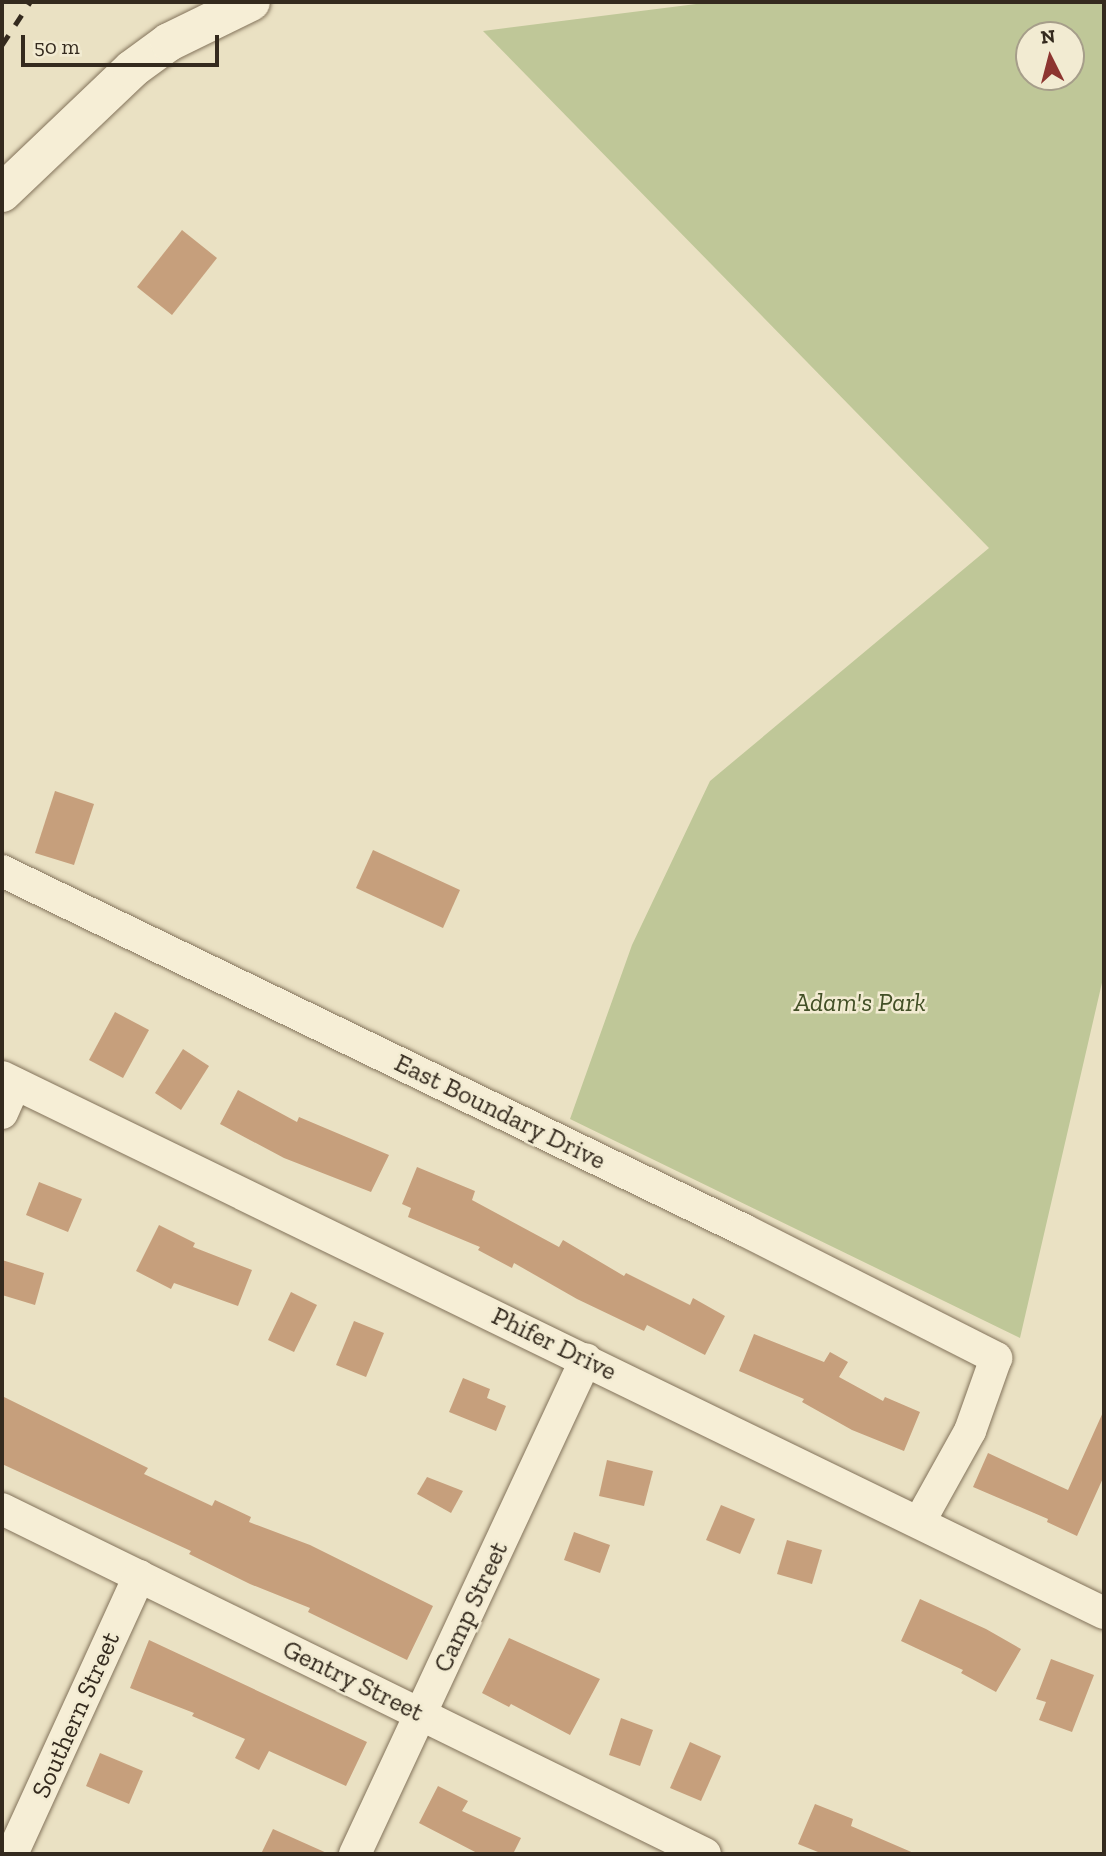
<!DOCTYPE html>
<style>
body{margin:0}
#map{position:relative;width:1106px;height:1856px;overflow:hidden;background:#eae1c3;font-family:"Zilla Slab",serif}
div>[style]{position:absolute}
.green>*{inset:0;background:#bfc798}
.building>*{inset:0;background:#c69f7c}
.roads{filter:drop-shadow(0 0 2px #83735b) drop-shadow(0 0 2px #83735b)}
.street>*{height:32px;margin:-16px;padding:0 16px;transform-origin:16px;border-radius:16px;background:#f6eed6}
.secondary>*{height:38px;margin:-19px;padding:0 19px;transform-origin:19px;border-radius:19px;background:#f6eed6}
.rail>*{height:5px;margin-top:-2.5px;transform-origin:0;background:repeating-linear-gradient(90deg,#342a1e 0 12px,transparent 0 24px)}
span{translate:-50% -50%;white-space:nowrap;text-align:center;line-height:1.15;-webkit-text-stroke:5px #f2ebd2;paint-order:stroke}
.park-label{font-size:26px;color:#424f26;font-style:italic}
.street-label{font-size:26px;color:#342a1e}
.frame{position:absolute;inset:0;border:4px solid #342a1e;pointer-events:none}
.north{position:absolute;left:1015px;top:21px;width:70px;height:70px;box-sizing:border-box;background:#f2ebd2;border:2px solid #a69e8a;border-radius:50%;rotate:354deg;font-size:19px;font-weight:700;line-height:28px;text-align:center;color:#342a1e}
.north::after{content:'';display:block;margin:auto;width:24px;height:32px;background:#8d3530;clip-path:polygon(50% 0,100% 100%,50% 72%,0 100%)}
.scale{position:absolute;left:21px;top:35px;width:198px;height:32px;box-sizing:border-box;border:4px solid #342a1e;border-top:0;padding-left:9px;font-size:21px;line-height:24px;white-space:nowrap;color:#342a1e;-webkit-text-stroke:5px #f2ebd2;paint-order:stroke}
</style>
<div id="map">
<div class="green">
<i style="clip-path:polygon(evenodd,712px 2px,1104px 2px,1104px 974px,1020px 1338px,570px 1119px,632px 945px,710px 781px,989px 548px,483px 31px,712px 2px,1029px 35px,1071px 35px,1071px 77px,1029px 77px,1029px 35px)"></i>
</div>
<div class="building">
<i style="clip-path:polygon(182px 230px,217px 258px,172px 315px,137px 287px)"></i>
<i style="clip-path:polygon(55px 791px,94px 804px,74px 865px,35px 853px)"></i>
<i style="clip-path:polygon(373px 850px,460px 890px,443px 928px,356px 888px)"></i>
<i style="clip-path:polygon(115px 1012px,149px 1030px,123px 1078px,89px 1060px)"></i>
<i style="clip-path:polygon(183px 1049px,209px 1066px,181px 1110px,155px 1093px)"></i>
<i style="clip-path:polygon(238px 1090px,297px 1122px,299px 1117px,389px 1155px,371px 1192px,284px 1158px,220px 1124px)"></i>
<i style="clip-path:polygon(417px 1167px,475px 1191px,472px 1200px,559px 1247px,563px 1240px,624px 1276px,626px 1273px,690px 1305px,693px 1298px,725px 1316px,705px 1355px,647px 1325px,644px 1331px,577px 1299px,514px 1263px,512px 1268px,478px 1250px,480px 1247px,408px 1217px,411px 1208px,402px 1204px)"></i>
<i style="clip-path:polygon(39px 1182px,82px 1199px,68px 1232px,26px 1215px)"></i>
<i style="clip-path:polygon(159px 1225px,195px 1243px,193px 1247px,252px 1270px,238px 1306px,174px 1283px,171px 1289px,136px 1271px)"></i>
<i style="clip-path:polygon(2px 1260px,44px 1273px,35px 1305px,2px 1295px)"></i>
<i style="clip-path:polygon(291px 1292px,317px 1305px,294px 1352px,268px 1340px)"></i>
<i style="clip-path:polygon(354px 1321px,384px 1333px,366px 1377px,336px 1365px)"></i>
<i style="clip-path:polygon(754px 1334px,824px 1362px,830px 1352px,848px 1362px,839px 1377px,883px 1401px,885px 1397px,920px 1412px,904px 1451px,852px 1430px,802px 1402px,804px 1399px,739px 1371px)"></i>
<i style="clip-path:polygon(463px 1378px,490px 1389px,487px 1398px,506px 1406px,496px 1431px,449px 1412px)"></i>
<i style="clip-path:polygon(2px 1396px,148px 1468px,144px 1474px,212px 1506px,215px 1500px,251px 1517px,249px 1522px,310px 1545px,433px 1606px,407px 1660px,308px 1612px,310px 1608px,250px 1584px,189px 1554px,191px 1551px,2px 1464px)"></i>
<i style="clip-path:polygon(1104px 1410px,1104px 1476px,1077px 1536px,1047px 1522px,1048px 1519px,973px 1487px,988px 1453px,1068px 1490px)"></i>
<i style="clip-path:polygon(607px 1460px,653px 1471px,644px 1506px,599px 1496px)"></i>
<i style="clip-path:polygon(427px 1477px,463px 1491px,451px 1513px,417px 1494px)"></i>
<i style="clip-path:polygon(721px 1505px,755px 1519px,740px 1554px,706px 1540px)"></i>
<i style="clip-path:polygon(574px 1532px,610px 1545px,600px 1573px,564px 1560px)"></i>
<i style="clip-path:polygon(787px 1540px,822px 1550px,812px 1584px,777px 1574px)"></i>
<i style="clip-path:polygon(920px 1599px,986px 1629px,1021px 1649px,996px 1692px,961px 1673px,963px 1670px,901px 1641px)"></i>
<i style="clip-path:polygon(509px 1638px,600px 1679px,570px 1735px,511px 1704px,509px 1707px,482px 1693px)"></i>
<i style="clip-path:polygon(149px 1640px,367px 1742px,346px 1786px,269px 1751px,259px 1770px,235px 1758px,245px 1739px,192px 1716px,194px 1713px,130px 1688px)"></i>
<i style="clip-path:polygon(1051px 1659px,1094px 1675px,1072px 1732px,1039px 1720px,1046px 1702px,1036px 1699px)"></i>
<i style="clip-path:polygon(621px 1718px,653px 1730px,640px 1766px,609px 1755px)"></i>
<i style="clip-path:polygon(690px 1742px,721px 1756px,701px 1801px,670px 1788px)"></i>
<i style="clip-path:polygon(100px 1753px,143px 1771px,129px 1804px,86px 1786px)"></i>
<i style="clip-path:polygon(438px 1786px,468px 1801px,462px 1811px,521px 1838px,513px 1854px,479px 1854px,419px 1823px)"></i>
<i style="clip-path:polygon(815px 1804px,853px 1819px,851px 1826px,916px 1854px,823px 1854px,798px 1844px)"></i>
<i style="clip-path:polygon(273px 1829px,329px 1854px,261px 1854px)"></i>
</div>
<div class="roads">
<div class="street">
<i style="left:2px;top:871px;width:824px;rotate:25.82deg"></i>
<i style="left:744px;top:1230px;width:283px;rotate:26.9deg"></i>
<i style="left:996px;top:1358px;width:77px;rotate:109.6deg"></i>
<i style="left:970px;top:1431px;width:103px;rotate:119.1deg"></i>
<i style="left:2px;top:1077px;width:1225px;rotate:25.94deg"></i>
<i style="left:2px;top:1113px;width:32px;rotate:-66deg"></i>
<i style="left:2px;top:1509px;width:783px;rotate:26.14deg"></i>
<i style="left:12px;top:1854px;width:306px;rotate:-65.4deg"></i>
<i style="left:355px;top:1854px;width:546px;rotate:-64.98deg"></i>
</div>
<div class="secondary">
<i style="left:2px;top:193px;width:180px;rotate:-43.6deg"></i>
<i style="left:132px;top:69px;width:46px;rotate:-36.1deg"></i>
<i style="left:169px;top:42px;width:91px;rotate:-26deg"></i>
</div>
</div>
<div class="rail">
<i style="left:2px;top:45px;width:51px;rotate:-56.9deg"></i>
</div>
<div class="park-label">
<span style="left:860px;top:1003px">Adam's Park</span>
</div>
<div class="street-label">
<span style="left:500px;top:1112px;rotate:26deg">East Boundary Drive</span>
<span style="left:554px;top:1344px;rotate:26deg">Phifer Drive</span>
<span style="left:471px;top:1607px;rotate:-65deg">Camp Street</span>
<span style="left:353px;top:1681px;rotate:26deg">Gentry Street</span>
<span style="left:76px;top:1715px;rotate:-66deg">Southern Street</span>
</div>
<div class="frame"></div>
<div class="north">N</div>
<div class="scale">50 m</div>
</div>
